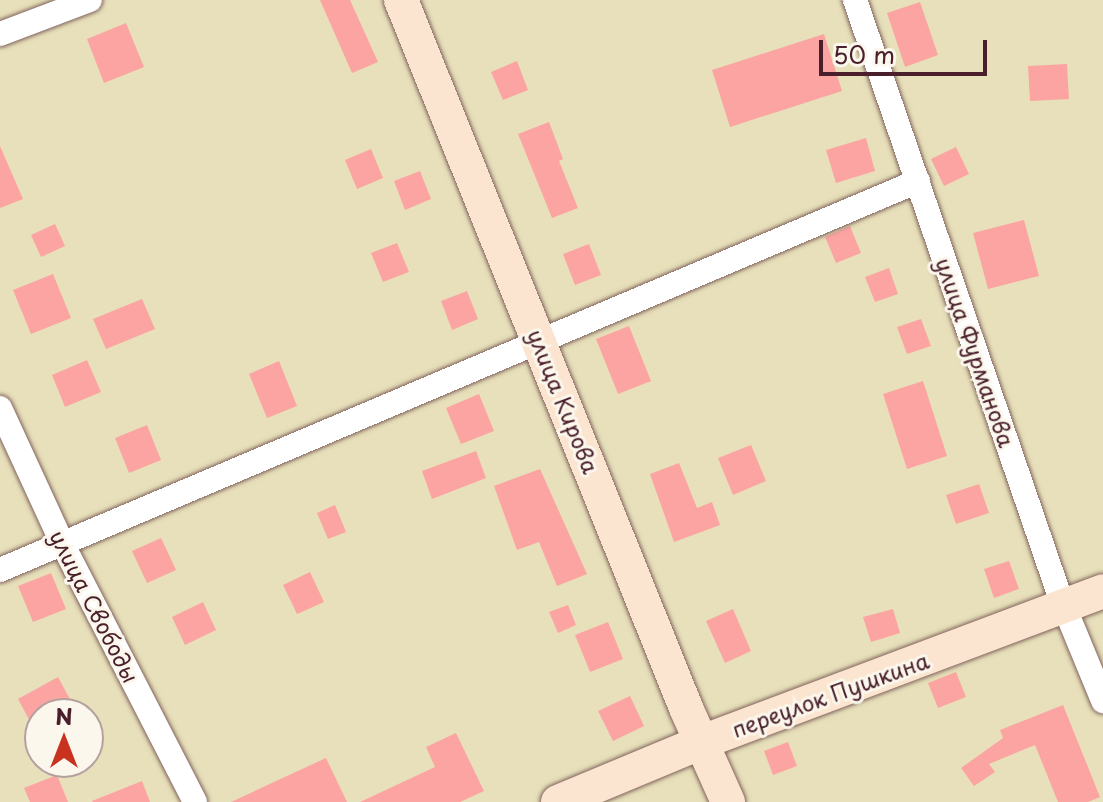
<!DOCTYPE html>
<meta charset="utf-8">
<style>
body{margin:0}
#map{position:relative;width:1103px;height:802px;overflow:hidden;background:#e7e0ba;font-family:"Playpen Sans",sans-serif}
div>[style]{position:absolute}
.building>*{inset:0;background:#fca4a1}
.roads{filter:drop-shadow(0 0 2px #81635d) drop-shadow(0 0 2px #81635d)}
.street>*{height:24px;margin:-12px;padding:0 12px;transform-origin:12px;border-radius:12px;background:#fff}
.secondary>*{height:34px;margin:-17px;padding:0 17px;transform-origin:17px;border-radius:17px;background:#fce5d0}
span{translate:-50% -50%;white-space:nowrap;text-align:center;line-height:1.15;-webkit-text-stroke:6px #fbf7ec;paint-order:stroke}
.street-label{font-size:22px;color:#4a1f2b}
.north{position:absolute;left:24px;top:698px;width:80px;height:80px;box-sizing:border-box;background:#fbf7ec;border:2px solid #b4a19f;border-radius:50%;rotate:0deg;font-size:22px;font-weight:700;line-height:32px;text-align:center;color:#4a1f2b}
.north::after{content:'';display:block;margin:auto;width:28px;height:36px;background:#c8321e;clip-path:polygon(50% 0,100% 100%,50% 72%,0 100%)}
.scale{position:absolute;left:819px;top:40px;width:168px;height:36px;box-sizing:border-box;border:4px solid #4a1f2b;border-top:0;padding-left:10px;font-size:24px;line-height:28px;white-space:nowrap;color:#4a1f2b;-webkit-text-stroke:6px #fbf7ec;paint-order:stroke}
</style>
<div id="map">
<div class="building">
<i style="clip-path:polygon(320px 0,350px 0,378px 62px,352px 73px)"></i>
<i style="clip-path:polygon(920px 2px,938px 55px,905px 67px,887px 13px)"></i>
<i style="clip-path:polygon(126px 23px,144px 67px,104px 83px,87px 39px)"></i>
<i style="clip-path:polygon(824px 34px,842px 91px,730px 127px,712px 70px)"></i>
<i style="clip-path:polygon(517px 61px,528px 90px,503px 100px,491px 72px)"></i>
<i style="clip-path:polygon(1067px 64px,1069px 99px,1030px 101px,1028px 66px)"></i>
<i style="clip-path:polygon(549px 122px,563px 159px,559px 161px,578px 208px,552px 218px,518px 134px)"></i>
<i style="clip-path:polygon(866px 138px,875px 171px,836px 183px,826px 150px)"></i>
<i style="clip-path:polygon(0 146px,23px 199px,0 208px)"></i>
<i style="clip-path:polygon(956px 147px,969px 174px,944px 186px,931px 159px)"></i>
<i style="clip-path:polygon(371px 149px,383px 178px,357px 189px,345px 160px)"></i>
<i style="clip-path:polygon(420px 171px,431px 199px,405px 210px,394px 181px)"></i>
<i style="clip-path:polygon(1024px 220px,1039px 276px,988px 289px,973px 233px)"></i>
<i style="clip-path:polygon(55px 224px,65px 246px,41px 257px,31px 235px)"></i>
<i style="clip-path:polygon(850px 226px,861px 253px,836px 263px,825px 237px)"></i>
<i style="clip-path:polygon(397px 243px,409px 272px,383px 282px,371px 253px)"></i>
<i style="clip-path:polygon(589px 244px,601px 275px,575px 285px,563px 254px)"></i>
<i style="clip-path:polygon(889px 268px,898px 294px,875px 302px,865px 277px)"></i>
<i style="clip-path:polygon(53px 274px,71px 318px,31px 334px,13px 290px)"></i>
<i style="clip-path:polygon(467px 291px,478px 319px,452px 330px,441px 301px)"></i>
<i style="clip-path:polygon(142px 299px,155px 329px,106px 349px,93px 319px)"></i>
<i style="clip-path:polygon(921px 319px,931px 346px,907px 354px,897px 327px)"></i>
<i style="clip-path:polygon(629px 326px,651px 381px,618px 394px,596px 339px)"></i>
<i style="clip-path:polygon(87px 360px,101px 392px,65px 407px,52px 375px)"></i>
<i style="clip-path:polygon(279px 361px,297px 406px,267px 418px,249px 374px)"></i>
<i style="clip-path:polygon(923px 381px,947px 456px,907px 469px,883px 394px)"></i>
<i style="clip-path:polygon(479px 394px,494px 431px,461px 444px,446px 408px)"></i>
<i style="clip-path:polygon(147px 425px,161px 460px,129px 473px,115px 438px)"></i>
<i style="clip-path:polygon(751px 445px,766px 481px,733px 495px,718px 458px)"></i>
<i style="clip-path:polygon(476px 451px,486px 478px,432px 499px,422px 471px)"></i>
<i style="clip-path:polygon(679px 463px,697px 508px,712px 502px,720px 525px,674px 542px,650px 474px)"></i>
<i style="clip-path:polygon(540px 469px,587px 574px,557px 586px,539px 542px,517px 550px,494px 486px)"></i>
<i style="clip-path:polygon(979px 484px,989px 513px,956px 524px,946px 495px)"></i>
<i style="clip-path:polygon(335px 505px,346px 532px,328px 539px,317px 513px)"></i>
<i style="clip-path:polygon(161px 538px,176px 570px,147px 583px,132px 551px)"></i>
<i style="clip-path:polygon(1009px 561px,1019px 589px,994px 598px,984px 569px)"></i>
<i style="clip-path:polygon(310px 572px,324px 602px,297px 614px,283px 585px)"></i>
<i style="clip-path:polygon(51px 573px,66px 609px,33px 622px,18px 586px)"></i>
<i style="clip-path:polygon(203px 602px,216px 630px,185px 645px,172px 617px)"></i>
<i style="clip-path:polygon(568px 605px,576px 625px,558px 633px,549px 612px)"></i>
<i style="clip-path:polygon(733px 609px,751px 651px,725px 663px,706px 621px)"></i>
<i style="clip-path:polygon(893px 609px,900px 633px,871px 642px,863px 617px)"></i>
<i style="clip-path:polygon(608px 622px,623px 659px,590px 672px,575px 635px)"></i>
<i style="clip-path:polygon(956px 672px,966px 697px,938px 708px,928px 683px)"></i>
<i style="clip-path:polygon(58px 677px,78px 714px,40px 714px,40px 740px,18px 699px)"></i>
<i style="clip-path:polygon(630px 696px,644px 726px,613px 741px,598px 711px)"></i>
<i style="clip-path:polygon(1063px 705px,1100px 797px,1088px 802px,1058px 802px,1035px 745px,989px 764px,995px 772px,974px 786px,961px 768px,1003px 738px,1000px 730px)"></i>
<i style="clip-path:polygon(456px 733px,484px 791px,460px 802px,360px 802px,435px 767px,426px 747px)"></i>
<i style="clip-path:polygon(788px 742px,797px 766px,773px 775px,764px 751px)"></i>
<i style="clip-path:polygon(326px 758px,347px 802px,231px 802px)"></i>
<i style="clip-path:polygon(57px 775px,68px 802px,30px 802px,24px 788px)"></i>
<i style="clip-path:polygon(142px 781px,150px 802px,93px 802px,92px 801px)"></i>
</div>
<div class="roads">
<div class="street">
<i style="left:855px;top:0;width:628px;rotate:71.05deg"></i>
<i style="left:1059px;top:594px;width:116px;rotate:67.6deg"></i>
<i style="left:0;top:34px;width:96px;rotate:-20.7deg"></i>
<i style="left:0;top:408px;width:149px;rotate:65.3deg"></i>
<i style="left:62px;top:543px;width:291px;rotate:62.8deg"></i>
<i style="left:0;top:570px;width:997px;rotate:-22.96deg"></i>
</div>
<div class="secondary">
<i style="left:401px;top:0;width:763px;rotate:68.07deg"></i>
<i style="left:686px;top:708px;width:103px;rotate:65.9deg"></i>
<i style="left:558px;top:802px;width:156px;rotate:-22.6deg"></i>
<i style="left:702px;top:742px;width:428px;rotate:-20.6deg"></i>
</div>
</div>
<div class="street-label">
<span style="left:976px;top:352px;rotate:71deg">улица Фурманова</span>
<span style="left:564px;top:401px;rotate:68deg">улица Кирова</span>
<span style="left:95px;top:606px;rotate:63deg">улица Свободы</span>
<span style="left:830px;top:694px;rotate:-20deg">переулок Пушкина</span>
</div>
<div class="north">N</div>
<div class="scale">50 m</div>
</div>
